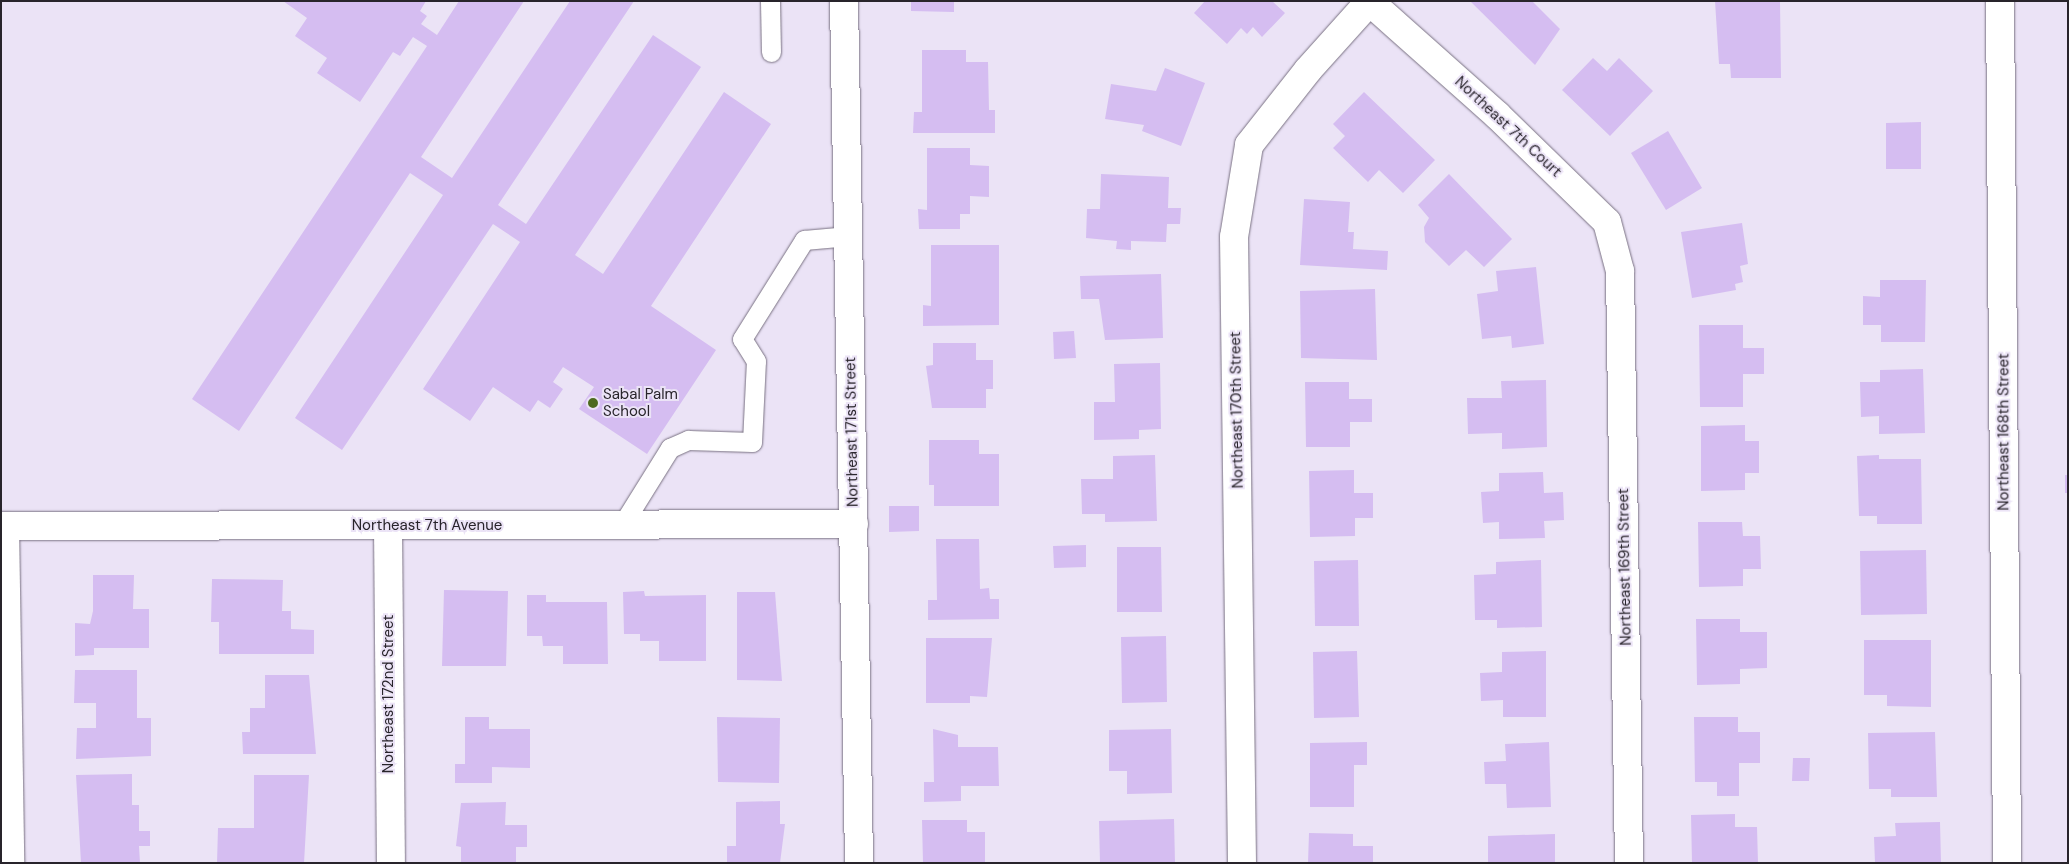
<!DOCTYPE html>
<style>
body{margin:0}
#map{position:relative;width:2069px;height:864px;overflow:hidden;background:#ebe3f6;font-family:"DM Sans",sans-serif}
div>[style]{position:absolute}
.building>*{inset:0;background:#d5bdf1}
.roads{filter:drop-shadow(0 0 1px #797182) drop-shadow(0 0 1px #797182)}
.service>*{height:19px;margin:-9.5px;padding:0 9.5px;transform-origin:9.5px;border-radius:9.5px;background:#fff}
.minor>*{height:28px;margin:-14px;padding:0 14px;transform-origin:14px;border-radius:14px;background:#fff}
.dots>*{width:14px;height:14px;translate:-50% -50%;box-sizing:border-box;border:2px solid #ebe3f6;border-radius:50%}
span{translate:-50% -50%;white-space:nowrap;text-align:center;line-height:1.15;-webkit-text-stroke:4px #ebe3f6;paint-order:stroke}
.street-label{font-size:15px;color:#28242b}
.poi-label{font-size:15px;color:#28242b}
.left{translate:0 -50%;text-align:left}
.frame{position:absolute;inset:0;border:2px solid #28242b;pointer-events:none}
</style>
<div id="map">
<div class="building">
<i style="clip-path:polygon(283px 1px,426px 1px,420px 11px,427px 16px,421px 24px,437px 35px,459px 1px,524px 1px,421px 157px,452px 178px,570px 1px,634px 1px,498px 205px,526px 224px,653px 35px,701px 67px,575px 255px,603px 274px,724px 92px,771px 124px,651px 306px,716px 350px,647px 454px,579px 409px,594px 387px,563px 367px,553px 382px,563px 389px,550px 408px,538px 400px,530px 412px,493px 387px,470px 421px,423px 389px,520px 242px,493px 224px,342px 450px,295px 418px,443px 195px,410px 173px,239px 431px,192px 399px,427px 46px,413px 37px,400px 56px,393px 52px,360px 102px,317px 73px,327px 58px,295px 36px,307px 18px)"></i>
<i style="clip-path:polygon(911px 1px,954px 1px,954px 12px,911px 11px)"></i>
<i style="clip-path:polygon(1205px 1px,1272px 1px,1285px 13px,1262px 37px,1253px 27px,1247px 34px,1241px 28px,1227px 44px,1194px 13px)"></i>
<i style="clip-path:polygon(1470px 1px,1532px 1px,1560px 29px,1535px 65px)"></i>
<i style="clip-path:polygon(1715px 1px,1780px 1px,1781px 78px,1731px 78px,1730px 64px,1719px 64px)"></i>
<i style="clip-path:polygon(922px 50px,966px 50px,966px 62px,988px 62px,989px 110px,995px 110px,995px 133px,913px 133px,914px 112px,922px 112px)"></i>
<i style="clip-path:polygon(1593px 58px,1607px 71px,1619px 58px,1653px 91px,1610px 136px,1562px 90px)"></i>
<i style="clip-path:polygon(1165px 68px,1205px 83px,1181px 146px,1142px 131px,1144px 125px,1105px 119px,1111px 84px,1156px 91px)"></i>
<i style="clip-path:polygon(1364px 92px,1435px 160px,1403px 193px,1379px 170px,1368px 182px,1333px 148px,1345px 136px,1333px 124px)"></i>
<i style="clip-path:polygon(1921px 122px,1921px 169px,1886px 169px,1886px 123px)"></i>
<i style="clip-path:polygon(1668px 131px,1702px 188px,1666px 210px,1631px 153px)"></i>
<i style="clip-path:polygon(927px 148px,970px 148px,970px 165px,989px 166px,989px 197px,970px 196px,970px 214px,960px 214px,960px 229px,919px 229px,918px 209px,927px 210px)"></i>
<i style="clip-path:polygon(1101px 174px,1169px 177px,1168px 208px,1181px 208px,1180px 224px,1167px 224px,1166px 242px,1131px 241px,1131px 250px,1116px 249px,1117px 241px,1086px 238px,1087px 209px,1100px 209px)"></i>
<i style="clip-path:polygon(1449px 174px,1512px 239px,1484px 267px,1466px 250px,1449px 266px,1425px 242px,1424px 227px,1429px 218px,1418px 205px)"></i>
<i style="clip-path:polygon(1304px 199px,1350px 202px,1348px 232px,1354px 232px,1353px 249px,1388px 251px,1387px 270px,1300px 265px)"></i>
<i style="clip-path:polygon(1742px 223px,1748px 264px,1740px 266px,1743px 282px,1735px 284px,1736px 290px,1692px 298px,1681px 232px)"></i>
<i style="clip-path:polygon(931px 245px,999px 245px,999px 325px,923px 326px,923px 305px,931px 306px)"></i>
<i style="clip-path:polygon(1536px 267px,1544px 344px,1512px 348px,1511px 336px,1482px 339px,1477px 294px,1498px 291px,1496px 271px)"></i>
<i style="clip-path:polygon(1161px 274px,1163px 338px,1105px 340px,1099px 299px,1081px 299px,1080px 276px)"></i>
<i style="clip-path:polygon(1880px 280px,1926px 280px,1925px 342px,1881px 342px,1881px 325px,1863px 325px,1863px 296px,1880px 297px)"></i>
<i style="clip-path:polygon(1375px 289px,1377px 360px,1301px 358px,1300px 291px)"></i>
<i style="clip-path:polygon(1699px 325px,1743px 325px,1743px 348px,1764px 348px,1764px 374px,1743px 374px,1743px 407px,1700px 407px)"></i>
<i style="clip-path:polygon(1074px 331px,1076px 358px,1054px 359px,1053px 332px)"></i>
<i style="clip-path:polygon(933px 343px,976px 343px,976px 360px,993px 360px,993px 389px,986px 389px,986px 408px,932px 408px,926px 366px,933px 365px)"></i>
<i style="clip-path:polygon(1160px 363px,1161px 429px,1139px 430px,1139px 439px,1094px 440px,1094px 402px,1115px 402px,1114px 364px)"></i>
<i style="clip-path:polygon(1923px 369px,1925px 433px,1879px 434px,1879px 416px,1861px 417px,1860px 382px,1880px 382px,1880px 370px)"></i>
<i style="clip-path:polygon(1546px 380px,1547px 447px,1502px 449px,1502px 433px,1468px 434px,1467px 398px,1502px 398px,1501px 381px)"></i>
<i style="clip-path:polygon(1305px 382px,1349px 382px,1349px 399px,1372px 399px,1372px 422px,1350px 422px,1350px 447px,1306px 447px)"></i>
<i style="clip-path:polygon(1745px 425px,1745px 441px,1759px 441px,1759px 473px,1745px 473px,1745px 490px,1701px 491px,1701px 426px)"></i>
<i style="clip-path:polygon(929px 440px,979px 440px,979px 454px,999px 454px,999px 506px,934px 506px,934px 485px,929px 485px)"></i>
<i style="clip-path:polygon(1155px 455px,1157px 521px,1105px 522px,1105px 514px,1082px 514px,1081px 479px,1113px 479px,1113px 456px)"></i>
<i style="clip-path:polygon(1879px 455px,1879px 459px,1921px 459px,1922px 524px,1877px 524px,1877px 516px,1859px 516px,1857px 456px)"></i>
<i style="clip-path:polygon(1354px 470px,1354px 493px,1373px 493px,1373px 518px,1355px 518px,1355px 536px,1310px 537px,1309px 471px)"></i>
<i style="clip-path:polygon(1543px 472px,1544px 493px,1563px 492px,1564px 520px,1544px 521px,1545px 538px,1499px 539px,1499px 522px,1483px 523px,1481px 492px,1499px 491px,1499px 473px)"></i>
<i style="clip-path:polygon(2065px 475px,2068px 475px,2068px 493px,2065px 493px)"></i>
<i style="clip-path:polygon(889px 506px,919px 506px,919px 531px,889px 532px)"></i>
<i style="clip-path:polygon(1698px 522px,1742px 522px,1743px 536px,1760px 536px,1761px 569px,1743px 569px,1743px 586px,1699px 587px)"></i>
<i style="clip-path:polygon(936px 539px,979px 539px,980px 589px,989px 588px,990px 599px,999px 599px,999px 619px,928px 620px,928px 600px,937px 600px)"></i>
<i style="clip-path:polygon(1086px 545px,1086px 567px,1054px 568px,1053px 546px)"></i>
<i style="clip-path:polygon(1117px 547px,1161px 547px,1162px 612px,1117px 612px)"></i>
<i style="clip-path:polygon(1926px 550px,1927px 614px,1861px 615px,1860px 551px)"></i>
<i style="clip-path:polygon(1358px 560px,1359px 626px,1315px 626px,1314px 561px)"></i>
<i style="clip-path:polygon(1541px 560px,1542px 627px,1497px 628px,1497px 620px,1475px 620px,1474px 575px,1496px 574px,1496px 562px)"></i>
<i style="clip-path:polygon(93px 575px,134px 575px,133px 609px,149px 609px,149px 648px,94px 648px,94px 655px,75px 656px,75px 623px,90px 624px,93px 611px)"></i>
<i style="clip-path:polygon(212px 579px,283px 580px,282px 611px,291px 611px,291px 629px,314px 630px,314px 654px,219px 654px,219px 622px,211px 622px)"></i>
<i style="clip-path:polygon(444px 590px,508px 591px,506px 666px,442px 666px)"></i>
<i style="clip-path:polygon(644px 591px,645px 596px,706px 595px,706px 661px,659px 661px,659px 641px,640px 641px,640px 634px,624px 634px,623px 592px)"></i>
<i style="clip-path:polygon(737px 592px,775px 592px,782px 681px,737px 680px)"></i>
<i style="clip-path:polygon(527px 595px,546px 595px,546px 602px,607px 602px,608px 664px,563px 664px,563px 646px,543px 646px,542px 636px,527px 636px)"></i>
<i style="clip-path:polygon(1696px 619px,1740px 619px,1740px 632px,1767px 632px,1767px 668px,1740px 669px,1740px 684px,1697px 685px)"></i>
<i style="clip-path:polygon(1166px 636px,1167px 702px,1122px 703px,1121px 637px)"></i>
<i style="clip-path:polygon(926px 638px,992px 638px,987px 697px,970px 696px,970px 703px,926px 703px)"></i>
<i style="clip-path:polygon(1864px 640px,1931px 640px,1931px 707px,1887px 706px,1887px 695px,1864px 695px)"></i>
<i style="clip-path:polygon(1357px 651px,1359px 717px,1314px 718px,1313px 652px)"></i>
<i style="clip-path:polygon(1546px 651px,1546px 717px,1503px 717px,1503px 700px,1481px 701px,1480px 673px,1502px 672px,1502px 652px)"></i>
<i style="clip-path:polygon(75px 670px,137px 670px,137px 718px,151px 718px,151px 756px,76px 759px,77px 728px,96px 728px,96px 703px,74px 703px)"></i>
<i style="clip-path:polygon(265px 675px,309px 675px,316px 754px,243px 754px,242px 732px,250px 732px,250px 708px,265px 708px)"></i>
<i style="clip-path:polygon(465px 717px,489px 717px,489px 729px,530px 729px,530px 768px,492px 767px,492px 783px,455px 783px,455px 764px,465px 764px)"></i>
<i style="clip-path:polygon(717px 717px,780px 718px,779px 783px,718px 782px)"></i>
<i style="clip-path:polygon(1694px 717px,1738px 717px,1738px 732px,1760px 732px,1760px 763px,1739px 763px,1739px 796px,1717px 796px,1717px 782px,1695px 782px)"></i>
<i style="clip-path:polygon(933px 729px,958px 735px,958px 747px,998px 747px,999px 786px,961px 786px,961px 801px,924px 802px,924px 782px,934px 782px)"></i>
<i style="clip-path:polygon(1171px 729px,1172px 793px,1127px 794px,1127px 771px,1109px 771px,1109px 730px)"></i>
<i style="clip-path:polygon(1935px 732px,1937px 797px,1891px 797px,1891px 789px,1869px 789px,1868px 733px)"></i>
<i style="clip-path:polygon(1367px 742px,1367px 765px,1354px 765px,1354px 807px,1310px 807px,1310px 743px)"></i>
<i style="clip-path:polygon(1549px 742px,1551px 807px,1507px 808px,1506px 784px,1485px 784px,1484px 762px,1506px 761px,1505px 744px)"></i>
<i style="clip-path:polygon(1793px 758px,1810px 758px,1809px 781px,1792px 781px)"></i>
<i style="clip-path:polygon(132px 774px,132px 805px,139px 805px,139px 831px,150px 831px,150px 846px,139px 846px,140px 863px,81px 863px,76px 775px)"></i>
<i style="clip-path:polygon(254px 775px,309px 775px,304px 863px,217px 863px,218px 828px,254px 828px)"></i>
<i style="clip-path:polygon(780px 801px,780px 824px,785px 824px,780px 863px,727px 863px,727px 846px,736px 846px,736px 802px)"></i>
<i style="clip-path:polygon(506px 802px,505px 825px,527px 825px,527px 847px,516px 847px,516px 863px,461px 863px,461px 847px,456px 846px,461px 803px)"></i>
<i style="clip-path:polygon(1735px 814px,1735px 827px,1757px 827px,1758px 863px,1692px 863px,1691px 815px)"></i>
<i style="clip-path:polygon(1174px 819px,1175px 863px,1100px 863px,1099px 821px)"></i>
<i style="clip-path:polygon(922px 820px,967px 820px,967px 832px,985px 832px,985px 863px,923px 863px)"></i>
<i style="clip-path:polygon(1940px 822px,1941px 863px,1875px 863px,1874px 837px,1896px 836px,1895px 823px)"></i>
<i style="clip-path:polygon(1309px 833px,1353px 834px,1353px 846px,1373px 846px,1373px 863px,1308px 863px)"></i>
<i style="clip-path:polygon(1555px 834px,1555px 863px,1488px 863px,1488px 836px)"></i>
</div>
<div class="roads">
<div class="service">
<i style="left:770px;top:1px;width:51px;rotate:88.9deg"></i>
<i style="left:622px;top:525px;width:91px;rotate:-58.1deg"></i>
<i style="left:670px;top:448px;width:20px;rotate:-24deg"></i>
<i style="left:688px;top:440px;width:64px;rotate:1.8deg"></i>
<i style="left:752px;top:442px;width:81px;rotate:-87.2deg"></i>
<i style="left:756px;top:361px;width:26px;rotate:-122deg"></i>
<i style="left:742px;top:339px;width:117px;rotate:-57.9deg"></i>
<i style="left:804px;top:240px;width:45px;rotate:-5.1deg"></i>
</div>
<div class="minor">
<i style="left:844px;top:1px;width:862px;rotate:89deg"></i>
<i style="left:1369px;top:1px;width:171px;rotate:41.7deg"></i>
<i style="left:1497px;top:115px;width:153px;rotate:44.2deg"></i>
<i style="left:1607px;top:222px;width:51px;rotate:75.1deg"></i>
<i style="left:1620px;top:271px;width:592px;rotate:89.13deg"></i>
<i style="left:2000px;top:1px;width:862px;rotate:89.53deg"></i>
<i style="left:1px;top:526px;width:853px;rotate:-0.13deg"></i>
<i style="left:5px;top:526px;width:337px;rotate:89.1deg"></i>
<i style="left:388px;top:526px;width:337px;rotate:89.5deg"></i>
<i style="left:1242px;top:863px;width:626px;rotate:-90.73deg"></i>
<i style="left:1234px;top:237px;width:93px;rotate:-80.7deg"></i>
<i style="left:1249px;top:145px;width:95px;rotate:-51.8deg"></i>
<i style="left:1308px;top:70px;width:93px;rotate:-48.1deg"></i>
</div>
</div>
<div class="dots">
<i style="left:593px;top:403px;background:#4d6a1e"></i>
</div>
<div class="street-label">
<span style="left:1508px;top:127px;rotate:43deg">Northeast 7th Court</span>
<span style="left:1237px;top:410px;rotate:-91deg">Northeast 170th Street</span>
<span style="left:852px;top:432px;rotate:-91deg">Northeast 171st Street</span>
<span style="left:2004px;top:432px;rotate:-90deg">Northeast 168th Street</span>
<span style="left:427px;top:526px">Northeast 7th Avenue</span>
<span style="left:1625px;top:567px;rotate:-91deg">Northeast 169th Street</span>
<span style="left:389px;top:694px;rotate:-90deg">Northeast 172nd Street</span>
</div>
<div class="poi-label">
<span class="left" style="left:603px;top:403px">Sabal Palm<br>School</span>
</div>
<div class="frame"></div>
</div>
